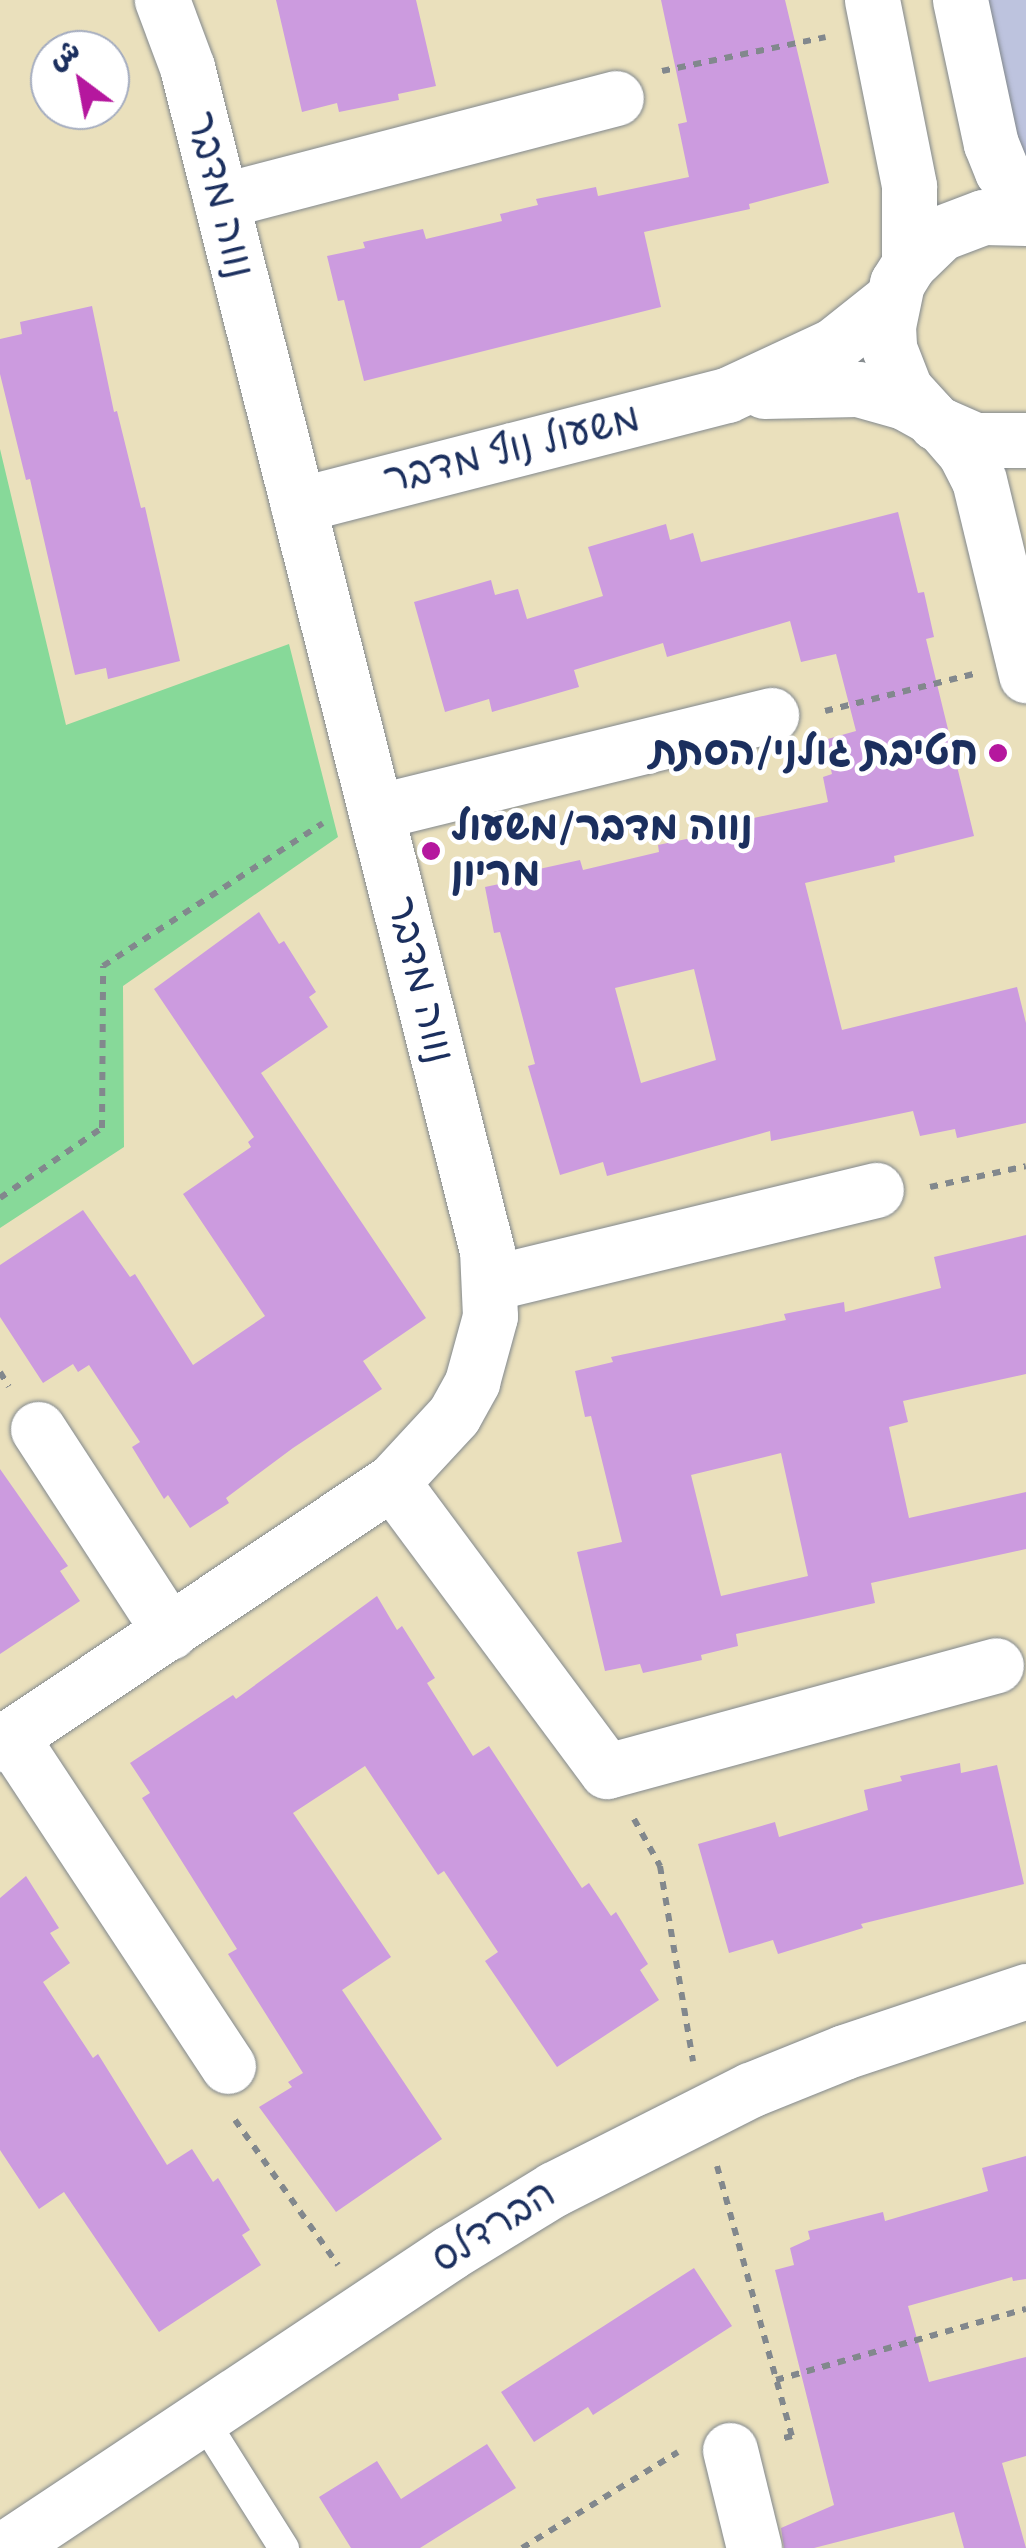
<!DOCTYPE html>
<meta charset="utf-8">
<style>
body{margin:0}
#map{position:relative;width:1026px;height:2548px;overflow:hidden;background:#eae0bc;font-family:Mynerve,"Playpen Sans Arabic","Playpen Sans Hebrew",sans-serif}
div>[style]{position:absolute}
.industrial>*{inset:0;background:#bdc3de}
.green>*{inset:0;background:#87d999}
.building>*{inset:0;background:#cc9bdf}
.path>*{height:6px;margin-top:-3px;transform-origin:0;background:repeating-linear-gradient(90deg,#82888d 0 8px,transparent 0 16px)}
.roads{filter:drop-shadow(0 0 2px #82888d) drop-shadow(0 0 2px #82888d)}
.service>*{height:30px;margin:-15px;padding:0 15px;transform-origin:15px;border-radius:15px;background:#fff}
.minor>*{height:55px;margin:-27.5px;padding:0 27.5px;transform-origin:27.5px;border-radius:27.5px;background:#fff}
.tertiary>*{height:55px;margin:-27.5px;padding:0 27.5px;transform-origin:27.5px;border-radius:27.5px;background:#fff}
.dots>*{width:28px;height:28px;translate:-50% -50%;box-sizing:border-box;border:5px solid #fff;border-radius:50%}
span{translate:-50% -50%;white-space:nowrap;text-align:center;line-height:1.15;-webkit-text-stroke:9px #fff;paint-order:stroke}
.street-label{font-size:40px;color:#1b2f5e}
.poi-label{font-size:40px;color:#1b2f5e;font-weight:700}
.right{translate:-100% -50%;text-align:right}
.left{translate:0 -50%;text-align:left}
.north{position:absolute;left:30px;top:30px;width:100px;height:100px;box-sizing:border-box;background:#fff;border:2px solid #a4acbf;border-radius:50%;rotate:328deg;font-size:28px;font-weight:700;line-height:40px;text-align:center;color:#1b2f5e}
.north::after{content:'';display:block;margin:auto;width:35px;height:45px;background:#b5179e;clip-path:polygon(50% 0,100% 100%,50% 72%,0 100%)}
</style>
<div id="map">
<div class="industrial">
<i style="clip-path:polygon(962px 0,1026px 0,1026px 191px)"></i>
</div>
<div class="green">
<i style="clip-path:polygon(0 449px,66px 725px,289px 644px,338px 837px,123px 986px,124px 1147px,0 1228px)"></i>
</div>
<div class="building">
<i style="clip-path:polygon(276px 0,416px 0,436px 86px,398px 94px,399px 100px,339px 112px,337px 103px,302px 112px)"></i>
<i style="clip-path:polygon(661px 0,785px 0,829px 183px,749px 204px,750px 209px,644px 232px,661px 307px,364px 381px,344px 300px,338px 301px,327px 256px,365px 248px,363px 242px,423px 229px,426px 239px,502px 221px,500px 214px,538px 205px,536px 199px,596px 187px,598px 196px,689px 177px,678px 124px,687px 122px)"></i>
<i style="clip-path:polygon(92px 306px,114px 412px,117px 411px,141px 508px,145px 507px,180px 661px,108px 679px,106px 668px,75px 675px,30px 479px,26px 480px,0 374px,0 339px,22px 334px,20px 322px)"></i>
<i style="clip-path:polygon(evenodd,898px 512px,918px 593px,924px 592px,934px 637px,926px 639px,974px 836px,894px 856px,895px 862px,805px 883px,842px 1030px,1017px 987px,1026px 1023px,1026px 1123px,957px 1138px,955px 1129px,920px 1136px,913px 1111px,771px 1141px,770px 1131px,607px 1176px,603px 1162px,560px 1175px,528px 1066px,535px 1064px,500px 932px,494px 933px,485px 887px,523px 879px,521px 873px,580px 860px,583px 870px,659px 852px,658px 845px,696px 837px,694px 831px,828px 802px,823px 777px,832px 774px,824px 740px,856px 731px,836px 654px,801px 662px,790px 621px,667px 657px,663px 643px,574px 670px,579px 687px,492px 712px,489px 699px,445px 712px,414px 602px,491px 580px,495px 595px,518px 589px,527px 619px,603px 596px,588px 547px,666px 524px,670px 540px,693px 533px,701px 562px,898px 512px,694px 969px,716px 1060px,641px 1083px,615px 988px,694px 969px)"></i>
<i style="clip-path:polygon(259px 912px,279px 944px,284px 941px,316px 992px,309px 997px,328px 1027px,261px 1073px,426px 1318px,363px 1361px,382px 1389px,293px 1448px,226px 1498px,229px 1503px,190px 1528px,168px 1495px,164px 1499px,132px 1447px,140px 1442px,89px 1365px,78px 1372px,73px 1364px,43px 1383px,0 1317px,0 1265px,83px 1210px,130px 1277px,135px 1274px,193px 1365px,265px 1316px,183px 1194px,251px 1147px,248px 1142px,254px 1137px,154px 989px)"></i>
<i style="clip-path:polygon(evenodd,1026px 1235px,1026px 1374px,903px 1401px,908px 1422px,889px 1427px,909px 1518px,1026px 1492px,1026px 1549px,871px 1583px,875px 1603px,736px 1634px,738px 1646px,701px 1655px,702px 1660px,643px 1673px,640px 1664px,605px 1671px,577px 1552px,622px 1542px,591px 1416px,585px 1417px,575px 1371px,613px 1362px,611px 1357px,786px 1320px,784px 1314px,844px 1302px,845px 1312px,941px 1288px,934px 1257px,1026px 1235px,781px 1453px,808px 1576px,721px 1596px,691px 1475px,781px 1453px)"></i>
<i style="clip-path:polygon(0 1469px,68px 1566px,60px 1571px,80px 1601px,0 1654px)"></i>
<i style="clip-path:polygon(377px 1596px,397px 1630px,402px 1626px,435px 1678px,427px 1683px,473px 1756px,489px 1746px,582px 1888px,589px 1883px,611px 1916px,616px 1912px,648px 1964px,640px 1970px,659px 2000px,557px 2067px,485px 1961px,498px 1952px,444px 1871px,438px 1875px,365px 1766px,293px 1813px,391px 1957px,342px 1990px,442px 2139px,336px 2212px,259px 2107px,292px 2087px,288px 2082px,303px 2073px,228px 1954px,237px 1949px,142px 1798px,150px 1793px,130px 1763px,233px 1695px,236px 1699px)"></i>
<i style="clip-path:polygon(960px 1763px,961px 1773px,997px 1765px,1024px 1884px,861px 1924px,863px 1928px,778px 1954px,773px 1940px,729px 1953px,698px 1844px,775px 1822px,779px 1837px,868px 1810px,864px 1790px,902px 1781px,900px 1776px)"></i>
<i style="clip-path:polygon(26px 1876px,59px 1928px,50px 1933px,70px 1963px,43px 1982px,93px 2058px,98px 2054px,167px 2165px,192px 2149px,213px 2182px,218px 2178px,250px 2230px,242px 2235px,261px 2265px,159px 2332px,64px 2192px,39px 2209px,0 2150px,0 1898px)"></i>
<i style="clip-path:polygon(1026px 2156px,1026px 2279px,1013px 2281px,1012px 2277px,908px 2306px,929px 2382px,1026px 2357px,1026px 2456px,1002px 2463px,1026px 2548px,964px 2548px,954px 2512px,814px 2548px,784px 2548px,781px 2528px,834px 2505px,775px 2270px,794px 2265px,790px 2248px,810px 2239px,808px 2231px,883px 2212px,885px 2221px,988px 2191px,982px 2168px)"></i>
<i style="clip-path:polygon(694px 2268px,732px 2326px,593px 2415px,588px 2407px,534px 2442px,501px 2392px)"></i>
<i style="clip-path:polygon(487px 2444px,516px 2488px,420px 2548px,351px 2548px,319px 2497px,377px 2461px,401px 2499px)"></i>
</div>
<div class="path">
<i style="left:662px;top:71px;width:167px;rotate:-11.7deg"></i>
<i style="left:825px;top:711px;width:153px;rotate:-14deg"></i>
<i style="left:930px;top:1187px;width:98px;rotate:-12.3deg"></i>
<i style="left:0;top:1198px;width:124px;rotate:-34.5deg"></i>
<i style="left:102px;top:1128px;width:162px;rotate:-89.6deg"></i>
<i style="left:103px;top:966px;width:262px;rotate:-33deg"></i>
<i style="left:0;top:1372px;width:17px;rotate:59deg"></i>
<i style="left:634px;top:1819px;width:54px;rotate:61deg"></i>
<i style="left:660px;top:1866px;width:198px;rotate:80.4deg"></i>
<i style="left:235px;top:2120px;width:178px;rotate:54.6deg"></i>
<i style="left:717px;top:2166px;width:280px;rotate:74.5deg"></i>
<i style="left:792px;top:2436px;width:12px;rotate:166deg"></i>
<i style="left:776px;top:2380px;width:260px;rotate:-15.9deg"></i>
<i style="left:522px;top:2548px;width:183px;rotate:-31.6deg"></i>
</div>
<div class="roads">
<div class="service">
<i style="left:202px;top:2418px;width:154px;rotate:57.8deg"></i>
</div>
<div class="minor">
<i style="left:221px;top:201px;width:408px;rotate:-14.6deg"></i>
<i style="left:764px;top:391px;width:94px;rotate:-1.2deg"></i>
<i style="left:858px;top:389px;width:48px;rotate:15.8deg"></i>
<i style="left:904px;top:402px;width:29px;rotate:29deg"></i>
<i style="left:298px;top:505px;width:443px;rotate:-14.4deg"></i>
<i style="left:727px;top:395px;width:118px;rotate:-25deg"></i>
<i style="left:834px;top:345px;width:75px;rotate:-38.5deg"></i>
<i style="left:376px;top:812px;width:407px;rotate:-13.8deg"></i>
<i style="left:491px;top:1283px;width:396px;rotate:-13.6deg"></i>
<i style="left:38px;top:1429px;width:242px;rotate:57deg"></i>
<i style="left:392px;top:1482px;width:360px;rotate:53.4deg"></i>
<i style="left:607px;top:1771px;width:403px;rotate:-15.2deg"></i>
<i style="left:11px;top:1737px;width:394px;rotate:56.6deg"></i>
<i style="left:0;top:1744px;width:471px;rotate:-33.8deg"></i>
<i style="left:392px;top:1482px;width:91px;rotate:-47.2deg"></i>
<i style="left:454px;top:1415px;width:38px;rotate:-61deg"></i>
<i style="left:472px;top:1382px;width:68px;rotate:-74.7deg"></i>
<i style="left:490px;top:1316px;width:65px;rotate:-92.6deg"></i>
<i style="left:487px;top:1251px;width:1221px;rotate:-104.22deg"></i>
<i style="left:187px;top:67px;width:72px;rotate:-110.5deg"></i>
<i style="left:730px;top:2450px;width:101px;rotate:76.2deg"></i>
<i style="left:6px;top:2548px;width:534px;rotate:-33.63deg"></i>
<i style="left:451px;top:2252px;width:121px;rotate:-31.5deg"></i>
<i style="left:554px;top:2189px;width:220px;rotate:-26.8deg"></i>
<i style="left:750px;top:2090px;width:101px;rotate:-22deg"></i>
<i style="left:844px;top:2052px;width:192px;rotate:-18.5deg"></i>
</div>
<div class="tertiary">
<i style="left:872px;top:0;width:190px;rotate:78.7deg"></i>
<i style="left:909px;top:186px;width:78px;rotate:90deg"></i>
<i style="left:960px;top:0;width:147px;rotate:77.9deg"></i>
<i style="left:991px;top:144px;width:29px;rotate:68deg"></i>
<i style="left:1002px;top:171px;width:40px;rotate:53deg"></i>
<i style="left:1026px;top:218px;width:43px;rotate:-178.7deg"></i>
<i style="left:983px;top:217px;width:45px;rotate:159.1deg"></i>
<i style="left:941px;top:233px;width:45px;rotate:135.9deg"></i>
<i style="left:909px;top:264px;width:22px;rotate:122deg"></i>
<i style="left:897px;top:283px;width:44px;rotate:101.8deg"></i>
<i style="left:888px;top:326px;width:22px;rotate:87deg"></i>
<i style="left:889px;top:348px;width:44px;rotate:68.7deg"></i>
<i style="left:905px;top:389px;width:46px;rotate:47.6deg"></i>
<i style="left:936px;top:423px;width:43px;rotate:23.6deg"></i>
<i style="left:975px;top:440px;width:51px"></i>
<i style="left:941px;top:425px;width:37px;rotate:49deg"></i>
<i style="left:965px;top:453px;width:30px;rotate:63deg"></i>
<i style="left:979px;top:480px;width:201px;rotate:76.4deg"></i>
</div>
</div>
<div class="dots">
<i style="left:998px;top:753px;background:#b5179e"></i>
<i style="left:431px;top:851px;background:#b5179e"></i>
</div>
<div class="street-label">
<span style="left:219px;top:195px;rotate:76deg">נווה מדבר</span>
<span style="left:512px;top:450px;rotate:-14deg">משעול נוף מדבר</span>
<span style="left:419px;top:980px;rotate:76deg">נווה מדבר</span>
<span style="left:494px;top:2227px;rotate:-32deg">הברדלס</span>
</div>
<div class="poi-label">
<span class="right" style="left:978px;top:753px">חטיבת גולני/הסתת</span>
<span class="left" style="left:451px;top:851px">נווה מדבר/משעול<br>מריון</span>
</div>
<div class="north">ش</div>
</div>
